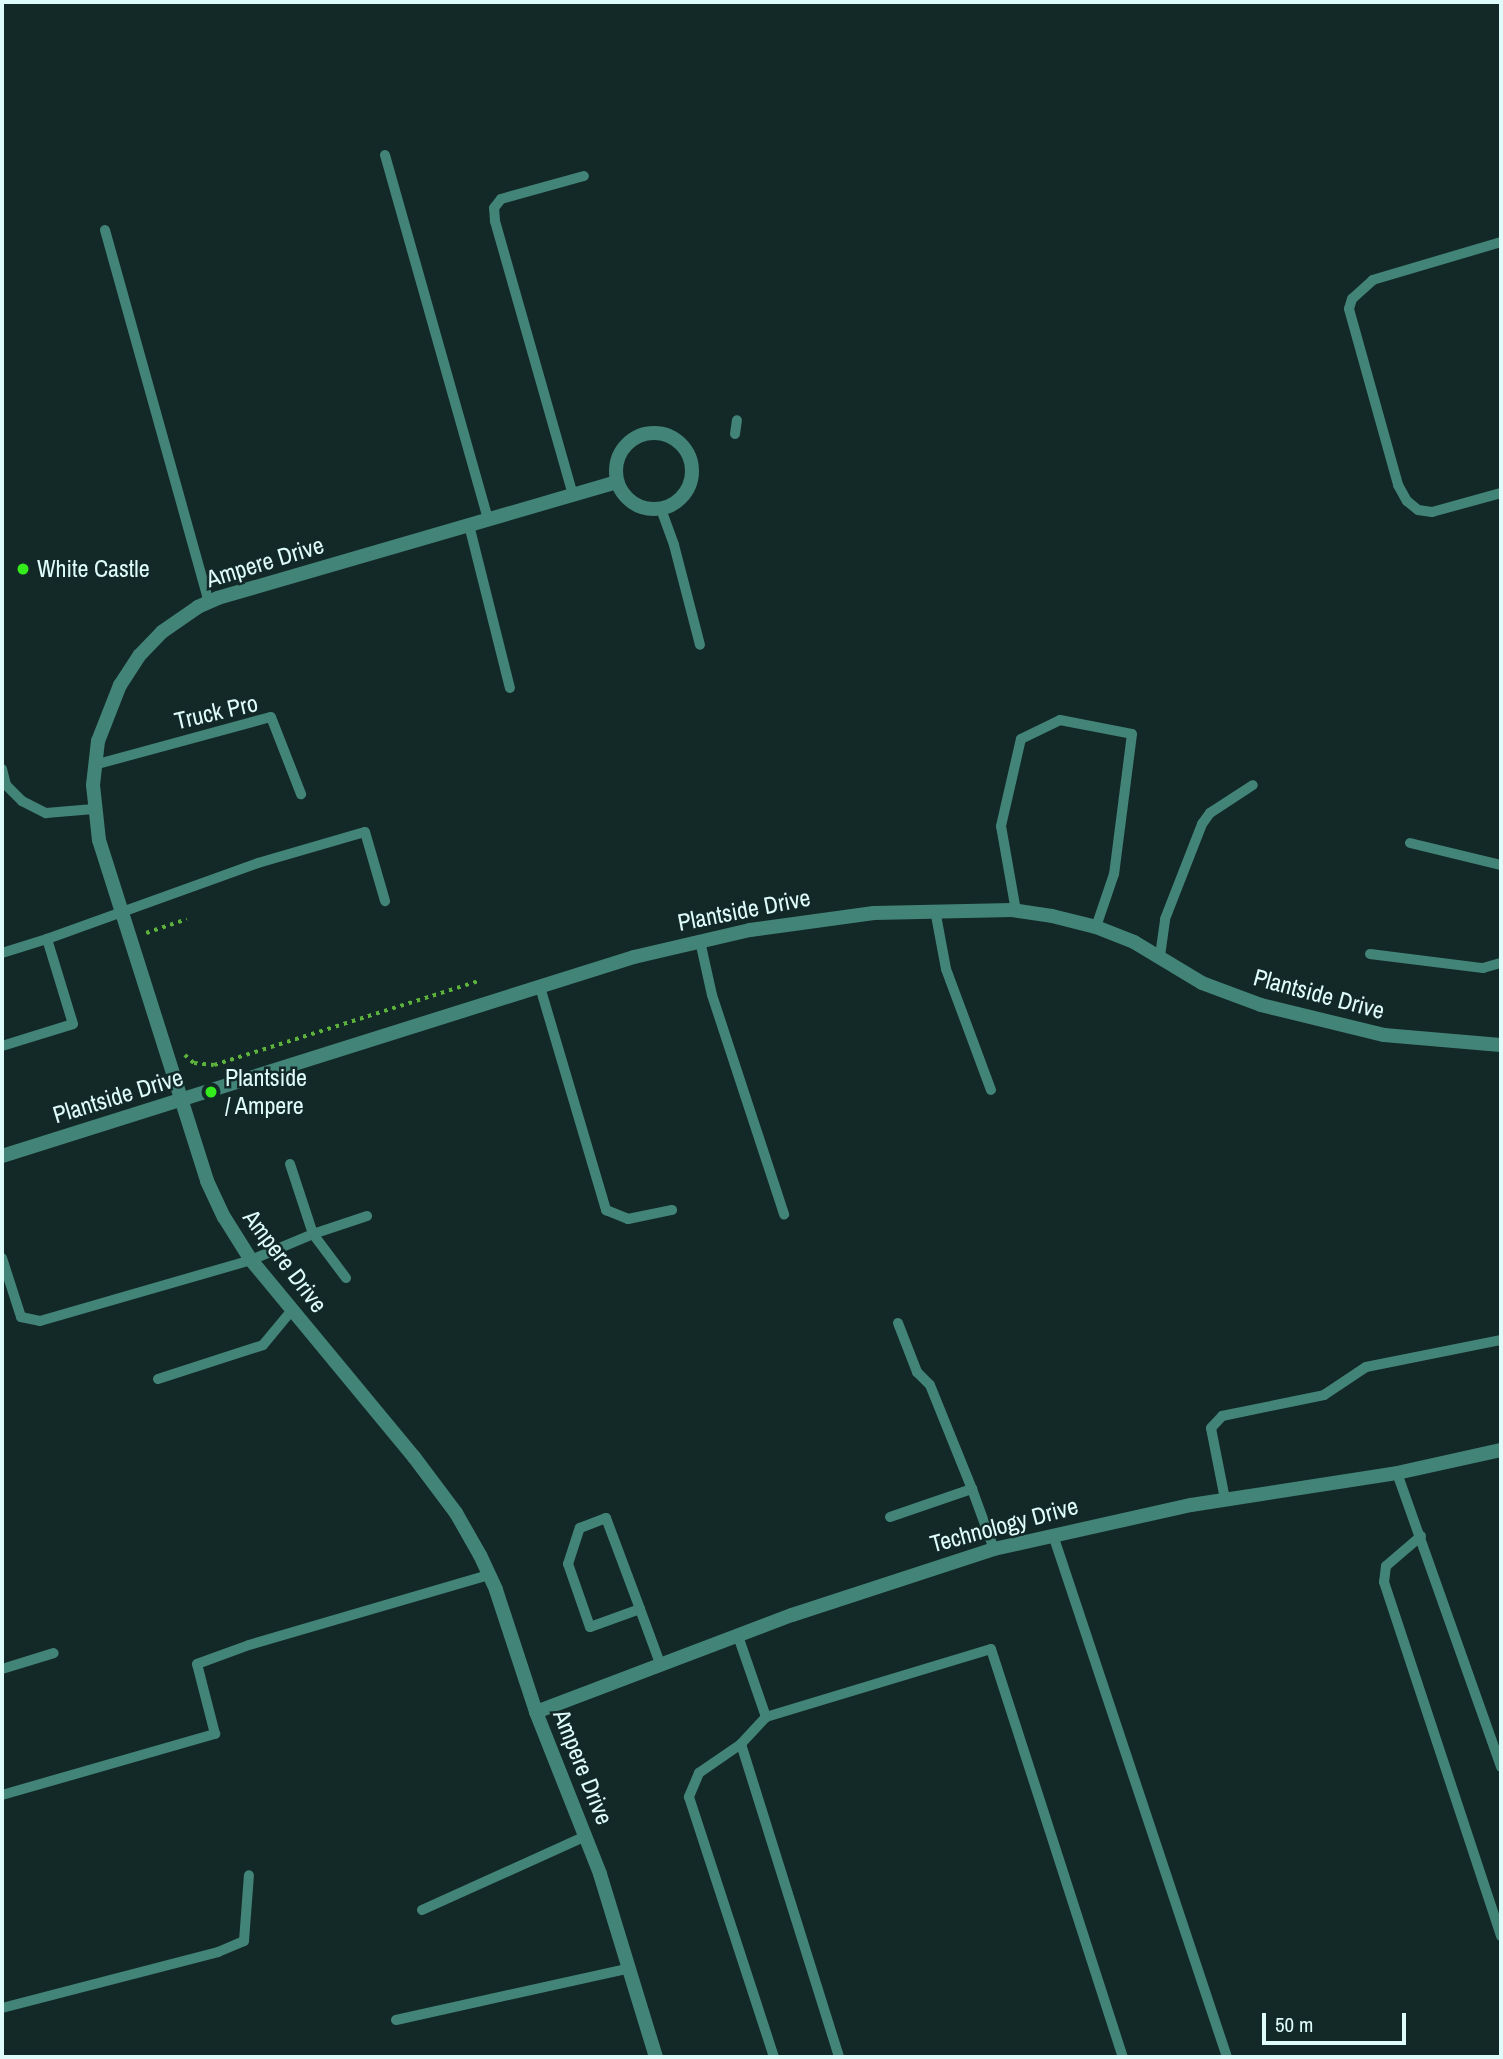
<!DOCTYPE html>
<style>
body{margin:0}
#map{position:relative;width:1503px;height:2059px;overflow:hidden;background:#132928;font-family:"Archivo Narrow",sans-serif}
div>[style]{position:absolute}
.path>*{height:3.5px;margin-top:-1.75px;transform-origin:0;background:repeating-linear-gradient(90deg,#5db23c 0 3.5px,transparent 0 8.5px)}
.service>*{height:10px;margin:-5px;padding:0 5px;transform-origin:5px;border-radius:5px;background:#438478}
.minor>*{height:14px;margin:-7px;padding:0 7px;transform-origin:7px;border-radius:7px;background:#438478}
.minor>.ring{margin:-7px;padding:0;box-sizing:content-box;background:none;border:14px solid #438478;border-radius:50%}
.tertiary>*{height:14px;margin:-7px;padding:0 7px;transform-origin:7px;border-radius:7px;background:#438478}
.dots>*{width:19px;height:19px;translate:-50% -50%;box-sizing:border-box;border:4px solid #132928;border-radius:50%}
span{translate:-50% -50%;white-space:nowrap;text-align:center;line-height:1.15;-webkit-text-stroke:5px #132928;paint-order:stroke}
.street-label{font-size:24px;color:#defcf9}
.poi-label{font-size:24px;color:#defcf9}
.left{translate:0 -50%;text-align:left}
.frame{position:absolute;inset:0;border:4px solid #defcf9;pointer-events:none}
.scale{position:absolute;left:1262px;top:2013px;width:144px;height:32px;box-sizing:border-box;border:4px solid #defcf9;border-top:0;padding-left:9px;font-size:21px;line-height:24px;white-space:nowrap;color:#defcf9;-webkit-text-stroke:5px #132928;paint-order:stroke}
</style>
<div id="map">
<div class="path">
<i style="left:146px;top:933px;width:43px;rotate:-18.9deg"></i>
<i style="left:185px;top:1055px;width:12px;rotate:42deg"></i>
<i style="left:194px;top:1063px;width:20px;rotate:6deg"></i>
<i style="left:214px;top:1065px;width:278px;rotate:-17.6deg"></i>
</div>
<div class="service">
<i style="left:385px;top:155px;width:378px;rotate:74.2deg"></i>
<i style="left:105px;top:230px;width:386px;rotate:74.4deg"></i>
<i style="left:1501px;top:242px;width:134px;rotate:163.5deg"></i>
<i style="left:1373px;top:280px;width:28px;rotate:138deg"></i>
<i style="left:1352px;top:299px;width:10px;rotate:107deg"></i>
<i style="left:1349px;top:309px;width:183px;rotate:74.4deg"></i>
<i style="left:1398px;top:485px;width:18px;rotate:61deg"></i>
<i style="left:1407px;top:501px;width:14px;rotate:39deg"></i>
<i style="left:1418px;top:510px;width:14px;rotate:8deg"></i>
<i style="left:1432px;top:512px;width:72px;rotate:-15.4deg"></i>
<i style="left:735px;top:434px;width:14px;rotate:-82deg"></i>
<i style="left:573px;top:495px;width:285px;rotate:-105.9deg"></i>
<i style="left:495px;top:221px;width:13px;rotate:-94deg"></i>
<i style="left:494px;top:208px;width:11px;rotate:-52deg"></i>
<i style="left:501px;top:199px;width:86px;rotate:-15.5deg"></i>
<i style="left:661px;top:509px;width:38px;rotate:70deg"></i>
<i style="left:674px;top:545px;width:103px;rotate:75.4deg"></i>
<i style="left:469px;top:525px;width:168px;rotate:75.9deg"></i>
<i style="left:94px;top:765px;width:183px;rotate:-15.2deg"></i>
<i style="left:271px;top:717px;width:83px;rotate:68.7deg"></i>
<i style="left:2px;top:769px;width:16px;rotate:76deg"></i>
<i style="left:6px;top:785px;width:23px;rotate:45deg"></i>
<i style="left:22px;top:801px;width:27px;rotate:27deg"></i>
<i style="left:46px;top:813px;width:48px;rotate:-4.8deg"></i>
<i style="left:1410px;top:843px;width:94px;rotate:13.6deg"></i>
<i style="left:935px;top:910px;width:60px;rotate:79.4deg"></i>
<i style="left:946px;top:969px;width:129px;rotate:69.6deg"></i>
<i style="left:1016px;top:911px;width:86px;rotate:-100deg"></i>
<i style="left:1001px;top:826px;width:89px;rotate:-77.1deg"></i>
<i style="left:1021px;top:739px;width:43px;rotate:-26deg"></i>
<i style="left:1060px;top:720px;width:73px;rotate:11deg"></i>
<i style="left:1132px;top:734px;width:141px;rotate:97.3deg"></i>
<i style="left:1114px;top:874px;width:56px;rotate:108.8deg"></i>
<i style="left:700px;top:941px;width:55px;rotate:77.5deg"></i>
<i style="left:712px;top:995px;width:231px;rotate:71.8deg"></i>
<i style="left:2px;top:953px;width:47px;rotate:-17.3deg"></i>
<i style="left:1370px;top:954px;width:114px;rotate:7.1deg"></i>
<i style="left:1483px;top:968px;width:19px;rotate:-16deg"></i>
<i style="left:1160px;top:956px;width:37px;rotate:-82deg"></i>
<i style="left:1165px;top:919px;width:102px;rotate:-68.7deg"></i>
<i style="left:1202px;top:824px;width:14px;rotate:-54deg"></i>
<i style="left:1210px;top:813px;width:51px;rotate:-33.1deg"></i>
<i style="left:540px;top:987px;width:233px;rotate:73.5deg"></i>
<i style="left:606px;top:1210px;width:24px;rotate:22deg"></i>
<i style="left:628px;top:1219px;width:45px;rotate:-11.6deg"></i>
<i style="left:2px;top:1046px;width:74px;rotate:-17.2deg"></i>
<i style="left:73px;top:1024px;width:89px;rotate:-107deg"></i>
<i style="left:47px;top:939px;width:224px;rotate:-19.8deg"></i>
<i style="left:258px;top:863px;width:111px;rotate:-16.2deg"></i>
<i style="left:365px;top:832px;width:72px;rotate:73.8deg"></i>
<i style="left:290px;top:1164px;width:74px;rotate:71.8deg"></i>
<i style="left:313px;top:1234px;width:55px;rotate:53.1deg"></i>
<i style="left:2px;top:1258px;width:62px;rotate:72.1deg"></i>
<i style="left:21px;top:1317px;width:19px;rotate:12deg"></i>
<i style="left:40px;top:1321px;width:220px;rotate:-16.1deg"></i>
<i style="left:251px;top:1260px;width:67px;rotate:-22.8deg"></i>
<i style="left:313px;top:1234px;width:57px;rotate:-18.4deg"></i>
<i style="left:898px;top:1323px;width:53px;rotate:68.8deg"></i>
<i style="left:917px;top:1372px;width:18px;rotate:45deg"></i>
<i style="left:930px;top:1385px;width:112px;rotate:68deg"></i>
<i style="left:158px;top:1379px;width:110px;rotate:-17.9deg"></i>
<i style="left:263px;top:1345px;width:45px;rotate:-50.4deg"></i>
<i style="left:1397px;top:1473px;width:312px;rotate:70.5deg"></i>
<i style="left:1225px;top:1499px;width:72px;rotate:-101.2deg"></i>
<i style="left:1211px;top:1428px;width:16px;rotate:-47deg"></i>
<i style="left:1222px;top:1416px;width:104px;rotate:-11.6deg"></i>
<i style="left:1324px;top:1395px;width:50px;rotate:-33.7deg"></i>
<i style="left:1366px;top:1367px;width:138px;rotate:-11.3deg"></i>
<i style="left:890px;top:1517px;width:87px;rotate:-18.9deg"></i>
<i style="left:972px;top:1489px;width:64px;rotate:69.9deg"></i>
<i style="left:1053px;top:1535px;width:550px;rotate:71.57deg"></i>
<i style="left:1421px;top:1536px;width:46px;rotate:139.4deg"></i>
<i style="left:1386px;top:1566px;width:16px;rotate:97deg"></i>
<i style="left:1384px;top:1582px;width:373px;rotate:71.7deg"></i>
<i style="left:640px;top:1609px;width:53px;rotate:160.2deg"></i>
<i style="left:590px;top:1627px;width:67px;rotate:-109.2deg"></i>
<i style="left:568px;top:1564px;width:38px;rotate:-72deg"></i>
<i style="left:580px;top:1528px;width:28px;rotate:-21deg"></i>
<i style="left:606px;top:1518px;width:97px;rotate:69.5deg"></i>
<i style="left:640px;top:1609px;width:61px;rotate:69.8deg"></i>
<i style="left:738px;top:1636px;width:86px;rotate:70.9deg"></i>
<i style="left:766px;top:1717px;width:235px;rotate:-16.8deg"></i>
<i style="left:991px;top:1649px;width:429px;rotate:72.1deg"></i>
<i style="left:2px;top:1669px;width:54px;rotate:-17.1deg"></i>
<i style="left:766px;top:1717px;width:37px;rotate:133deg"></i>
<i style="left:741px;top:1744px;width:51px;rotate:145.4deg"></i>
<i style="left:699px;top:1773px;width:26px;rotate:113deg"></i>
<i style="left:689px;top:1797px;width:274px;rotate:71.9deg"></i>
<i style="left:741px;top:1744px;width:328px;rotate:72.6deg"></i>
<i style="left:2px;top:1795px;width:222px;rotate:-16deg"></i>
<i style="left:215px;top:1734px;width:72px;rotate:-104.4deg"></i>
<i style="left:197px;top:1664px;width:55px;rotate:-20.1deg"></i>
<i style="left:249px;top:1645px;width:250px;rotate:-16.3deg"></i>
<i style="left:422px;top:1910px;width:180px;rotate:-24.3deg"></i>
<i style="left:2px;top:2008px;width:223px;rotate:-14.5deg"></i>
<i style="left:218px;top:1952px;width:28px;rotate:-23deg"></i>
<i style="left:244px;top:1941px;width:66px;rotate:-85.7deg"></i>
<i style="left:396px;top:2020px;width:240px;rotate:-12.5deg"></i>
</div>
<div class="minor">
<i class="ring" style="left:616px;top:433px;width:62px;height:62px"></i>
<i style="left:617px;top:482px;width:416px;rotate:163.8deg"></i>
<i style="left:218px;top:598px;width:22px;rotate:156deg"></i>
<i style="left:198px;top:607px;width:44px;rotate:145.2deg"></i>
<i style="left:162px;top:632px;width:33px;rotate:134deg"></i>
<i style="left:139px;top:656px;width:35px;rotate:123deg"></i>
<i style="left:120px;top:685px;width:60px;rotate:111.4deg"></i>
<i style="left:98px;top:741px;width:44px;rotate:96.5deg"></i>
<i style="left:93px;top:785px;width:55px;rotate:83.8deg"></i>
<i style="left:99px;top:840px;width:358px;rotate:72.4deg"></i>
<i style="left:207px;top:1181px;width:40px;rotate:65deg"></i>
<i style="left:224px;top:1217px;width:51px;rotate:57.9deg"></i>
<i style="left:251px;top:1260px;width:256px;rotate:50.4deg"></i>
<i style="left:414px;top:1457px;width:70px;rotate:53.1deg"></i>
<i style="left:456px;top:1513px;width:48px;rotate:60.3deg"></i>
<i style="left:480px;top:1555px;width:38px;rotate:65deg"></i>
<i style="left:496px;top:1590px;width:128px;rotate:71.8deg"></i>
<i style="left:536px;top:1712px;width:174px;rotate:68.4deg"></i>
<i style="left:600px;top:1874px;width:191px;rotate:73deg"></i>
<i style="left:536px;top:1712px;width:274px;rotate:-20.8deg"></i>
<i style="left:792px;top:1615px;width:213px;rotate:-18.1deg"></i>
<i style="left:994px;top:1549px;width:202px;rotate:-12.6deg"></i>
<i style="left:1191px;top:1505px;width:208px;rotate:-8.8deg"></i>
<i style="left:1397px;top:1473px;width:107px;rotate:-12.5deg"></i>
</div>
<div class="tertiary">
<i style="left:2px;top:1156px;width:663px;rotate:-17.48deg"></i>
<i style="left:634px;top:957px;width:119px;rotate:-13.1deg"></i>
<i style="left:750px;top:930px;width:125px;rotate:-7.8deg"></i>
<i style="left:874px;top:913px;width:138px;rotate:-1.2deg"></i>
<i style="left:1012px;top:910px;width:40px;rotate:8.5deg"></i>
<i style="left:1052px;top:916px;width:45px;rotate:14deg"></i>
<i style="left:1096px;top:927px;width:41px;rotate:21.5deg"></i>
<i style="left:1134px;top:942px;width:79px;rotate:31.1deg"></i>
<i style="left:1202px;top:983px;width:63px;rotate:20.4deg"></i>
<i style="left:1261px;top:1005px;width:127px;rotate:13.7deg"></i>
<i style="left:1384px;top:1035px;width:117px;rotate:4.9deg"></i>
</div>
<div class="dots">
<i style="left:23px;top:569px;background:#34eb1c"></i>
<i style="left:211px;top:1092px;background:#34eb1c"></i>
</div>
<div class="street-label">
<span style="left:265px;top:562px;rotate:-17deg">Ampere Drive</span>
<span style="left:216px;top:712px;rotate:-13deg">Truck Pro</span>
<span style="left:744px;top:910px;rotate:-11deg">Plantside Drive</span>
<span style="left:1319px;top:994px;rotate:15deg">Plantside Drive</span>
<span style="left:118px;top:1096px;rotate:-17deg">Plantside Drive</span>
<span style="left:285px;top:1261px;rotate:53deg">Ampere Drive</span>
<span style="left:1004px;top:1525px;rotate:-15deg">Technology Drive</span>
<span style="left:583px;top:1767px;rotate:68deg">Ampere Drive</span>
</div>
<div class="poi-label">
<span class="left" style="left:37px;top:569px">White Castle</span>
<span class="left" style="left:225px;top:1092px">Plantside<br>/ Ampere</span>
</div>
<div class="frame"></div>
<div class="scale">50 m</div>
</div>
